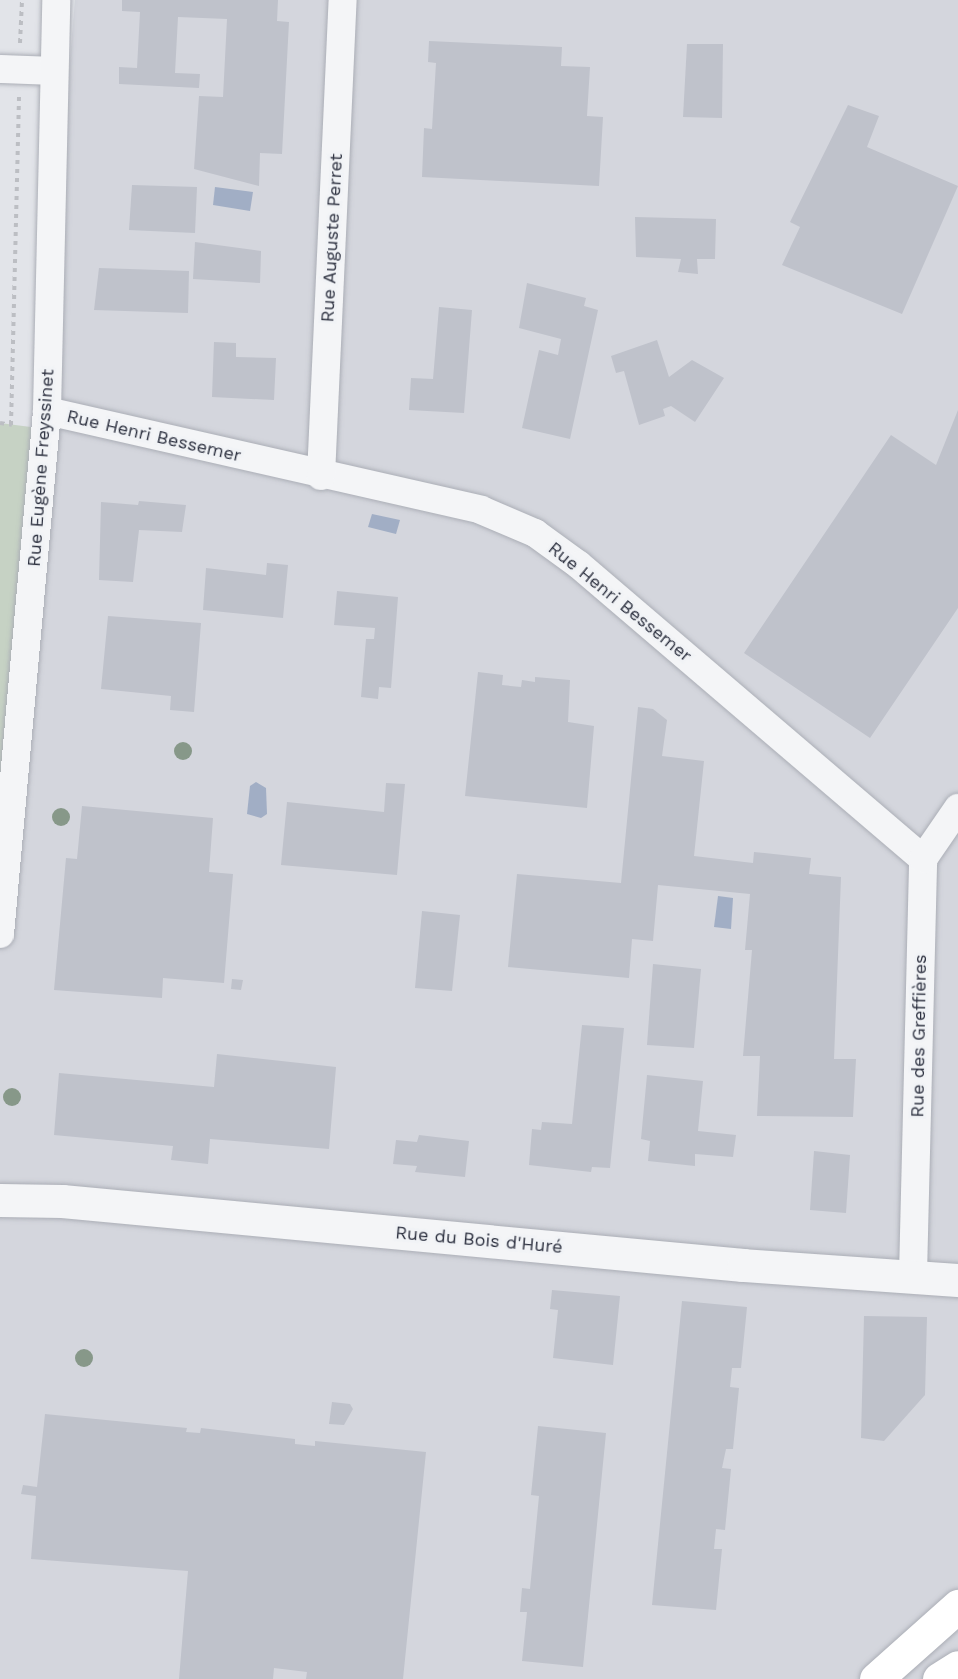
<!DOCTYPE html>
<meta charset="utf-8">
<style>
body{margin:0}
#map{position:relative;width:958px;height:1679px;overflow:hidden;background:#e2e4e9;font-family:"Work Sans",sans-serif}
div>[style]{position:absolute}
.built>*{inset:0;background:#d4d6dd}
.green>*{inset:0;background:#c6d2c4}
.water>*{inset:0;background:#a1aec5}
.building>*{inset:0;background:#bfc2cb}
.path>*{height:4px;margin-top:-2px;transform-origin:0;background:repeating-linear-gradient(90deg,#bcbec3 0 4.5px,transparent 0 9px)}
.roads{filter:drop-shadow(0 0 2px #abaeb6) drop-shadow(0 0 2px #abaeb6)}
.minor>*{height:28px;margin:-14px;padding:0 14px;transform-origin:14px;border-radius:14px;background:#f4f5f7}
.tertiary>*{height:33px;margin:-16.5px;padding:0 16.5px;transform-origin:16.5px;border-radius:16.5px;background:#f4f5f7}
.primary>*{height:33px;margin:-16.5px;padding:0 16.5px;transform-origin:16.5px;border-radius:16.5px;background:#fff}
.trees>*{width:18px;height:18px;margin:-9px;border-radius:50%;background:#879889}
span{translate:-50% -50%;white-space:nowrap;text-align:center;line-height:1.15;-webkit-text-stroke:6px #f1f3f6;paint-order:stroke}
.street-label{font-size:18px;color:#2c303f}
</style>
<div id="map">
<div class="built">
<i style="clip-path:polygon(75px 0,958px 0,958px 1679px,0 1679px,0 916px)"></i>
</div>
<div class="green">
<i style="clip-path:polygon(0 423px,46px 429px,0 782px)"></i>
</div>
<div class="water">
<i style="clip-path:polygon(215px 187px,253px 192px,250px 211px,213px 205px)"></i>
<i style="clip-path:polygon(372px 514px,400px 520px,396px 534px,368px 527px)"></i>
<i style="clip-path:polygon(256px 782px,266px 788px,267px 814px,261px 818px,247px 814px,250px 786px)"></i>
<i style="clip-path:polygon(718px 896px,733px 898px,731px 929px,714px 927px)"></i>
</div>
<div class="building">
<i style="clip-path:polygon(122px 0,278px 0,277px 21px,289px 22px,282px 154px,260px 153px,259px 186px,194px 169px,199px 96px,223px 97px,227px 19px,178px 17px,175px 73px,200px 74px,199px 88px,119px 84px,119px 67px,137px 68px,140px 12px,122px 11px)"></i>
<i style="clip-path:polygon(429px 41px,562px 47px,561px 66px,590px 67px,587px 116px,603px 117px,599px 186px,422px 177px,424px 128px,432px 129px,436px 63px,428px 62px)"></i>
<i style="clip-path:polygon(687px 44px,723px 44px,722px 118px,683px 117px)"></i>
<i style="clip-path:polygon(848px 105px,879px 116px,867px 147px,958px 186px,902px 314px,782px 265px,800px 227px,790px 222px)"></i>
<i style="clip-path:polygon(132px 185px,197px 187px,195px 233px,129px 230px)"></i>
<i style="clip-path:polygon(635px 217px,716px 219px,715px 259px,697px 259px,698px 274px,678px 272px,681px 259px,636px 257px)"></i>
<i style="clip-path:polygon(195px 242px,261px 251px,260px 283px,193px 279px)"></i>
<i style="clip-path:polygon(99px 268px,189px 271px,188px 313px,94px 310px)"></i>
<i style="clip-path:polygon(527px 283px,586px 298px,584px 306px,598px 310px,570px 439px,522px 428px,539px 350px,558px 355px,561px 339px,519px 328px)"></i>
<i style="clip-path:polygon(439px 307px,472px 310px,464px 413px,409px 410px,411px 378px,433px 379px)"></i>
<i style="clip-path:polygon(657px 340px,669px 377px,692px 360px,724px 378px,695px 422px,671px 406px,663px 409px,665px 416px,639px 425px,624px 371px,616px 373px,611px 356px)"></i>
<i style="clip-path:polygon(214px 342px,236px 343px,236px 357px,276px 358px,274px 400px,212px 397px)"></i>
<i style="clip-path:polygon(958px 410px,958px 608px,870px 738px,744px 653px,891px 435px,936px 465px)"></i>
<i style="clip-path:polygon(139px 501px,186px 505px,182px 532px,139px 530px,133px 582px,99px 580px,101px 502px,138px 505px)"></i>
<i style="clip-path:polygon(267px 563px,288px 565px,283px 618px,203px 610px,206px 568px,266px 575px)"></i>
<i style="clip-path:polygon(337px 591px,398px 597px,391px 688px,379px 687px,378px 699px,361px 697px,366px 639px,374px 639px,375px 628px,334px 625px)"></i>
<i style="clip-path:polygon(108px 616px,201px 623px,194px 712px,170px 710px,171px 696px,101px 689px)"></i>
<i style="clip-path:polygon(478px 672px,503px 675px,502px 685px,521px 687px,522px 680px,535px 682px,535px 677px,570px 680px,568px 722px,594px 726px,587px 808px,465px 796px)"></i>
<i style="clip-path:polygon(638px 707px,653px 709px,667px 720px,662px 756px,704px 761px,694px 856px,753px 863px,754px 852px,811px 858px,809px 874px,841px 877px,834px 1059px,856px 1059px,853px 1117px,757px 1116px,760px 1056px,743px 1056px,752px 950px,745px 950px,750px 894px,658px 885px,653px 941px,632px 939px,629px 978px,508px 967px,517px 874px,621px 883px)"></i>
<i style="clip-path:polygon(386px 783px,405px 784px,397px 875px,281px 865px,287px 802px,384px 812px)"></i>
<i style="clip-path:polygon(82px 806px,213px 818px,209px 872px,233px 874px,224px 983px,163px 978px,162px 998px,54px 990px,66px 858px,77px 859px)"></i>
<i style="clip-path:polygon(422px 911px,460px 915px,452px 991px,415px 988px)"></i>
<i style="clip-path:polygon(653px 964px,701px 969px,694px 1048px,647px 1045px)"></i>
<i style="clip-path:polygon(232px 979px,243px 980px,241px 990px,231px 989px)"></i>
<i style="clip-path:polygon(582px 1025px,624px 1028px,610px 1168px,592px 1167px,591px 1172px,529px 1165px,532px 1129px,541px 1130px,542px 1122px,572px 1124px)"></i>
<i style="clip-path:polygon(217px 1054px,336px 1067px,329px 1149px,210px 1139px,208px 1164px,171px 1160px,173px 1146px,54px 1135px,59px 1073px,214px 1087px)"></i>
<i style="clip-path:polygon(647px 1075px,703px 1081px,698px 1131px,736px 1135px,733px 1157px,695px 1154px,695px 1166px,648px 1161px,650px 1141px,641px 1139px)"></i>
<i style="clip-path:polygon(419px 1135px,469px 1141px,465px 1177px,415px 1172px,417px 1166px,393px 1164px,396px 1140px,417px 1142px)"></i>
<i style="clip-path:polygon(814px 1151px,850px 1155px,846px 1213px,810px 1210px)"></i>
<i style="clip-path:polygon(552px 1290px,620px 1296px,613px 1365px,553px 1358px,558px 1310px,550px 1309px)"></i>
<i style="clip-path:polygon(682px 1301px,747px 1307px,741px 1368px,732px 1368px,730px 1387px,739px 1388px,733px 1449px,726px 1449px,722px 1468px,731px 1469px,725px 1530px,716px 1529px,714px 1549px,722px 1549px,716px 1610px,652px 1605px)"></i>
<i style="clip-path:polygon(864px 1316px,927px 1317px,925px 1395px,884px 1441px,861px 1438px)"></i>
<i style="clip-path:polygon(332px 1402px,350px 1404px,353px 1409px,344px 1425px,329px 1424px)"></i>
<i style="clip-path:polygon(45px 1414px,187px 1428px,186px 1432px,200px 1433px,201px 1428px,295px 1439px,295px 1444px,315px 1446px,315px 1441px,426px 1452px,403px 1679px,306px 1679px,307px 1672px,274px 1668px,273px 1679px,179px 1679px,188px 1571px,31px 1559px,36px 1496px,21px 1494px,23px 1485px,37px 1487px)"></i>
<i style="clip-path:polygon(538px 1426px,606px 1433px,583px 1667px,522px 1661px,527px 1612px,520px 1612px,522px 1588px,530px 1589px,539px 1496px,531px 1495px)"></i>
</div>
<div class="path">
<i style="left:20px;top:43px;width:43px;rotate:-87.3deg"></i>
<i style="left:0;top:423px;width:12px;rotate:9deg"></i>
<i style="left:11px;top:425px;width:329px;rotate:-88.6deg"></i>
</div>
<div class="roads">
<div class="minor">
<i style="left:0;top:69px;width:54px;rotate:2.1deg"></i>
<i style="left:47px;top:411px;width:445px;rotate:12.8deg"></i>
<i style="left:481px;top:510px;width:59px;rotate:23.1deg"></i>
<i style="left:535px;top:533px;width:54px;rotate:36deg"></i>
<i style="left:579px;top:565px;width:453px;rotate:40.5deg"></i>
<i style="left:321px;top:476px;width:477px;rotate:-87.4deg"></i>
<i style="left:0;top:934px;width:525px;rotate:-84.86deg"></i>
<i style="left:47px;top:411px;width:411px;rotate:-88.7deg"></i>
<i style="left:913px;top:1275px;width:416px;rotate:-88.6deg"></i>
<i style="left:923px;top:859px;width:62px;rotate:-55.5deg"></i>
</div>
<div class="tertiary">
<i style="left:0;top:1200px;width:62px;rotate:0.9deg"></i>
<i style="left:62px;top:1201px;width:684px;rotate:5.37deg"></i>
<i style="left:743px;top:1265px;width:216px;rotate:4deg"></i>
</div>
<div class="primary">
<i style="left:876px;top:1679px;width:110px;rotate:-41.7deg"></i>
<i style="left:939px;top:1679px;width:22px;rotate:-32deg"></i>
</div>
</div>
<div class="trees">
<i style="left:183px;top:751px"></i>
<i style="left:61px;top:817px"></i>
<i style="left:12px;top:1097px"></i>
<i style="left:84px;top:1358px"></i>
</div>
<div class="street-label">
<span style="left:332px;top:238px;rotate:-87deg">Rue Auguste Perret</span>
<span style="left:154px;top:436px;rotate:13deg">Rue Henri Bessemer</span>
<span style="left:41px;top:468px;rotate:-86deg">Rue Eugène Freyssinet</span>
<span style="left:620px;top:602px;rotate:39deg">Rue Henri Bessemer</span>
<span style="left:919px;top:1036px;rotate:-89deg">Rue des Greffières</span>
<span style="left:479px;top:1240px;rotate:5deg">Rue du Bois d'Huré</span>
</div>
</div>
